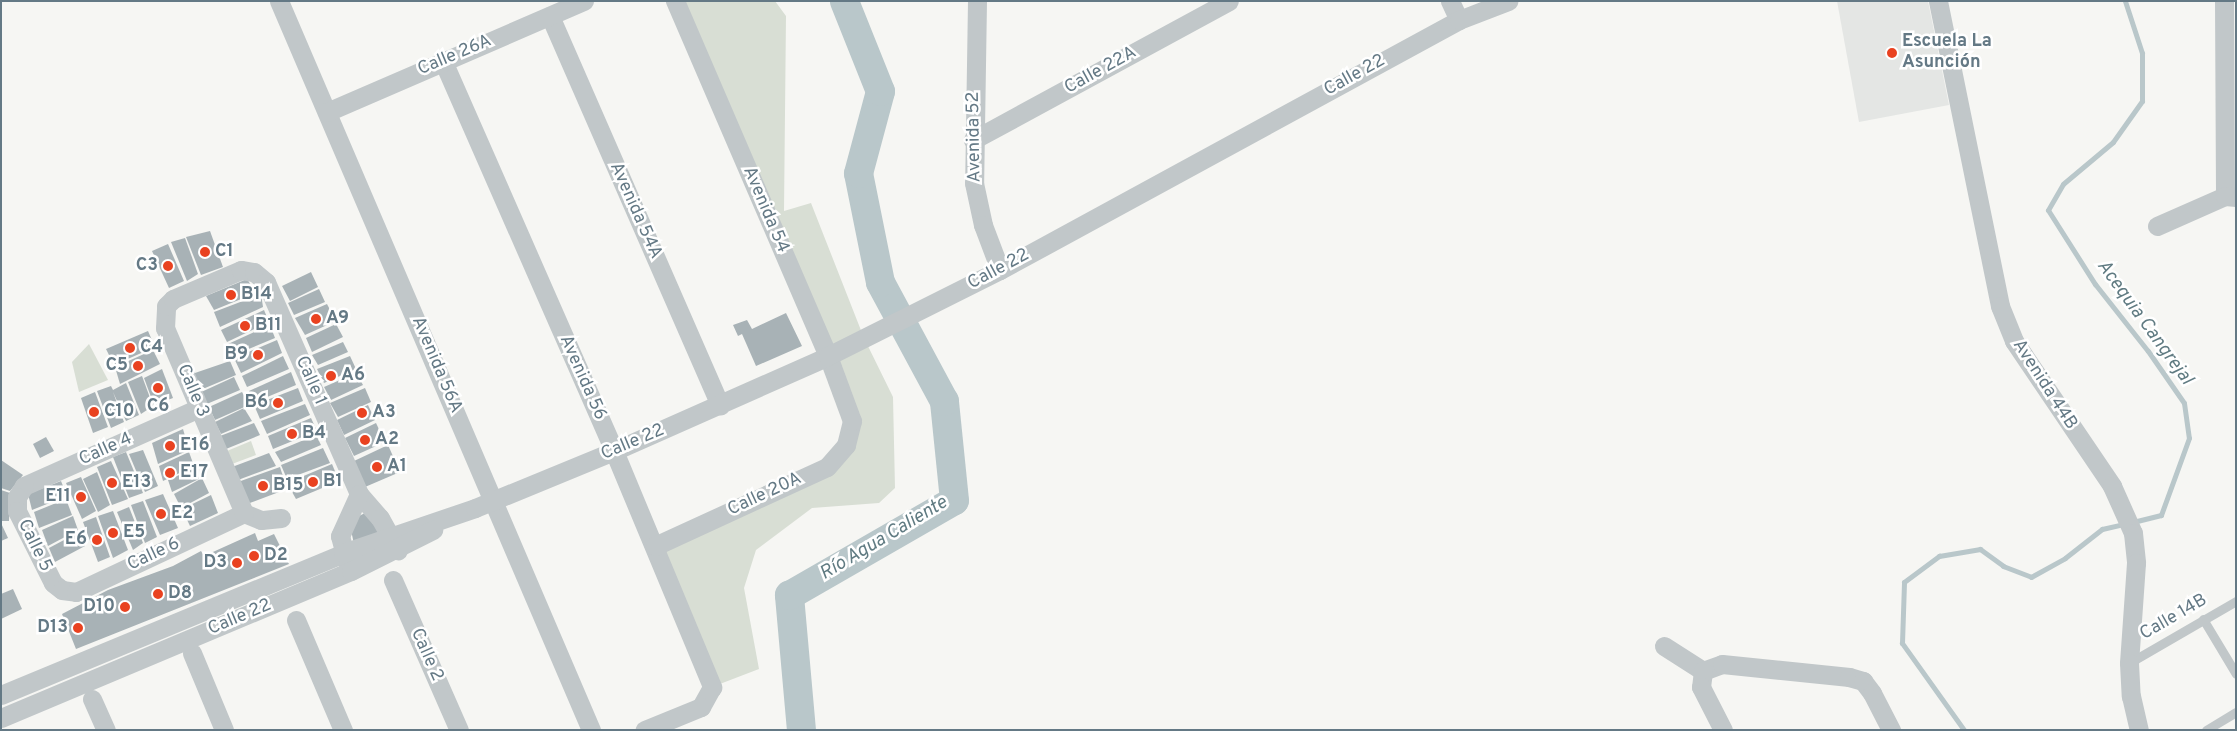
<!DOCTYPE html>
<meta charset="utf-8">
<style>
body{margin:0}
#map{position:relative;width:2237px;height:731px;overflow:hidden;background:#f6f6f3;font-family:Overpass,sans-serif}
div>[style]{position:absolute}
.built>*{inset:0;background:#e4e6e4}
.green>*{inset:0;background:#d8ded4}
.stream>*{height:5px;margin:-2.5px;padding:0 2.5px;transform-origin:2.5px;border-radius:2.5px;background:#b9c7ca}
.river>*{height:29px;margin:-14.5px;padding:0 14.5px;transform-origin:14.5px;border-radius:14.5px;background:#b9c7ca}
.building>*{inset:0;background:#a8b2b6}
.lane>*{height:9px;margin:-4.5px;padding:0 4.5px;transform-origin:4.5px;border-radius:4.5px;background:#c1c7c9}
.street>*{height:19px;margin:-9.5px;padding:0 9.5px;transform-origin:9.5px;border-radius:9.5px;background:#c1c7c9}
.dots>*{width:14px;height:14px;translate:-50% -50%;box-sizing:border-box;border:2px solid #fff;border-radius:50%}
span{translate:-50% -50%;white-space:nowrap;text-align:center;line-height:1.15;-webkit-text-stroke:5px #fff;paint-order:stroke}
.poi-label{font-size:18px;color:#647985;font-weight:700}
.left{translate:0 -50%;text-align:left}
.right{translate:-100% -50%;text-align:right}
.street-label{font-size:18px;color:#647985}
.water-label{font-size:19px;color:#607b82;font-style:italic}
.frame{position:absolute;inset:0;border:2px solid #647985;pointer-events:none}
</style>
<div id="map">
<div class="built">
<i style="clip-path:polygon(1837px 1px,1928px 1px,1949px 105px,1859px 122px)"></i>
</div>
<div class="green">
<i style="clip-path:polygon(675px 1px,775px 1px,786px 16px,784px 211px,811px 203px,864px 338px,893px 397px,895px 488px,879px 503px,812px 508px,756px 550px,744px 588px,759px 669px,712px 687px,655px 546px,827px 467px,850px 433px)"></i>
<i style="clip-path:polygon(89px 344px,108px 380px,79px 392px,72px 362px)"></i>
<i style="clip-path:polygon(251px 441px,256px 455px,232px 464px,227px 451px)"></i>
</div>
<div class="stream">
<i style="left:2125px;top:1px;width:55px;rotate:71.9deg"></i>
<i style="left:2142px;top:53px;width:48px;rotate:90deg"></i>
<i style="left:2142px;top:101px;width:50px;rotate:125.3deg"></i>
<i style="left:2113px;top:142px;width:65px;rotate:140deg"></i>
<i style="left:2063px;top:184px;width:30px;rotate:120deg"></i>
<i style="left:2048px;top:210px;width:88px;rotate:57.6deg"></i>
<i style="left:2095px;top:284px;width:85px;rotate:51.7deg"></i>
<i style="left:2148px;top:351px;width:63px;rotate:55.3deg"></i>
<i style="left:2184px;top:403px;width:35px;rotate:82deg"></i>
<i style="left:2189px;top:438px;width:82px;rotate:110deg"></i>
<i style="left:2161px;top:515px;width:30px;rotate:166deg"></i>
<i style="left:1964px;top:730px;width:107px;rotate:-125.5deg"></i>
<i style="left:1902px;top:643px;width:61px;rotate:-88.1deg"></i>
<i style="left:1904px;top:582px;width:44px;rotate:-36.6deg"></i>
<i style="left:1939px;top:556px;width:42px;rotate:-9.7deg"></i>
<i style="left:1980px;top:549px;width:29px;rotate:36deg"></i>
<i style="left:2003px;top:566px;width:30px;rotate:21deg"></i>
<i style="left:2031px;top:577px;width:39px;rotate:-29deg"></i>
<i style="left:2065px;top:558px;width:47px;rotate:-38.1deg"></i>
<i style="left:2102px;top:529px;width:23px;rotate:-13deg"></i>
</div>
<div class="river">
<i style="left:801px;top:730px;width:136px;rotate:-95.1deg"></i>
<i style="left:789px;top:595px;width:190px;rotate:-29.9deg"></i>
<i style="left:954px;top:500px;width:100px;rotate:-95.8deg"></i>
<i style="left:944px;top:401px;width:135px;rotate:-118.3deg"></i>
<i style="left:880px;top:282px;width:111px;rotate:-101.4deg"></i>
<i style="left:858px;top:173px;width:85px;rotate:-75deg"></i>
<i style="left:880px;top:91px;width:97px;rotate:-111.8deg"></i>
</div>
<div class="building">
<i style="clip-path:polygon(210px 231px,223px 267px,201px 275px,186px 237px)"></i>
<i style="clip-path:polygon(185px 238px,198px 274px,187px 281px,171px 242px)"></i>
<i style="clip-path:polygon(168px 244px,184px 281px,169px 288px,152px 251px)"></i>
<i style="clip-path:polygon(311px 272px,318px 287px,290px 301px,282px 286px)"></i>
<i style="clip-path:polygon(247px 279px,256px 293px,214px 310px,206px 296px)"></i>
<i style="clip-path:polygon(319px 289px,325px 302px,294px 315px,288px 303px)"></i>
<i style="clip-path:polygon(261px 294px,263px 307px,220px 327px,214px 312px)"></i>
<i style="clip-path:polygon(327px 304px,336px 321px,305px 335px,295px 318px)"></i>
<i style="clip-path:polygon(264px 310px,269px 322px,227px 342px,221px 330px)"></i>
<i style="clip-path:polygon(786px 313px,802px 346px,756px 366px,742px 334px,738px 336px,733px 325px,747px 320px,752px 329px)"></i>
<i style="clip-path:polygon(336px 324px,343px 337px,312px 352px,306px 338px)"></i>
<i style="clip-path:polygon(270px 325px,275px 338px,234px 355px,228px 344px)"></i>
<i style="clip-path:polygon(148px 331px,155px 347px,114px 365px,106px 349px)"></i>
<i style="clip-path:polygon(277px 340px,282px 353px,241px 373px,234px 358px)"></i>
<i style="clip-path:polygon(343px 342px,348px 352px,318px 365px,312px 355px)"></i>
<i style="clip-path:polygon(153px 350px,160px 364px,120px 384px,115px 367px)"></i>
<i style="clip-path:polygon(283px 356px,289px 369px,247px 387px,242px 376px)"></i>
<i style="clip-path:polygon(350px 356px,356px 369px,324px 383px,317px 369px)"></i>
<i style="clip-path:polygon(230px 361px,236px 375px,198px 391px,192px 374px)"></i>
<i style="clip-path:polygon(162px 369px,173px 398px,154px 405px,144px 378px)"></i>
<i style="clip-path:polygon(291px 372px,296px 385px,253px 403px,249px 391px)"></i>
<i style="clip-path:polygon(356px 373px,363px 385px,331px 400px,324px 387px)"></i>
<i style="clip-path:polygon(142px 376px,153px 406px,141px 414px,128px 382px)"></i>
<i style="clip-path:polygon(234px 377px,240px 390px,202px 406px,197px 394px)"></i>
<i style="clip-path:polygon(126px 383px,139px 415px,126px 421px,113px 392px,124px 422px,111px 428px,97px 391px,111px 386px,113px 390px)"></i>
<i style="clip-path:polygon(298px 388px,303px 401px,260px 419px,254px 405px)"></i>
<i style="clip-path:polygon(365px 388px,371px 402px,338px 417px,330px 403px)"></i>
<i style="clip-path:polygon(95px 392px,108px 427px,93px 433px,81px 398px)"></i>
<i style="clip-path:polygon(242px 392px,249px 405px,215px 420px,209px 407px)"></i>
<i style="clip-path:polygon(305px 404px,310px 415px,267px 434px,261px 421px)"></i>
<i style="clip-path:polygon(368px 405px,375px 420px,344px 435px,337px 420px)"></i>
<i style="clip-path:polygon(244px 408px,252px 421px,221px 434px,215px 422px)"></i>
<i style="clip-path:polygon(311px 418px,317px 431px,273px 449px,268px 436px)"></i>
<i style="clip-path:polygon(254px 423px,260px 435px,226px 449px,220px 436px)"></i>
<i style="clip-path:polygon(376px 423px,385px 442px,354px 456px,345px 438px)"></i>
<i style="clip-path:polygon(183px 429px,189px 450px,158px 464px,152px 443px)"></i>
<i style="clip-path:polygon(316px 435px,321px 445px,281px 462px,275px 452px)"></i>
<i style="clip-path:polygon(46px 437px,54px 451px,40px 458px,33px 444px)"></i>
<i style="clip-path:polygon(388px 445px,400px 472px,365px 487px,354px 461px)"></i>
<i style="clip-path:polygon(323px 448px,330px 463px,287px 479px,281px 465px)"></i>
<i style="clip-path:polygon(143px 450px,158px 486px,145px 492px,129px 454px)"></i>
<i style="clip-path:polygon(126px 452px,143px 493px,129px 498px,113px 457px)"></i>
<i style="clip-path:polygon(189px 452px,194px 466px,163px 481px,159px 466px)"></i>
<i style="clip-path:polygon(269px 453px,276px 466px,238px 480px,232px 467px)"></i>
<i style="clip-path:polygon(1px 460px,23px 475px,10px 491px,1px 488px)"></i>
<i style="clip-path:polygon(111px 461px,128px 499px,112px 505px,97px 467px)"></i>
<i style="clip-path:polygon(332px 464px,339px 481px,296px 499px,287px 483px)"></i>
<i style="clip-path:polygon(280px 467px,287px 489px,247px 504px,238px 482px)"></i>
<i style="clip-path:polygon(195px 468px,199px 479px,172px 492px,168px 480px)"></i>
<i style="clip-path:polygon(97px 472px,110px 505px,98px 512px,83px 479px)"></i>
<i style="clip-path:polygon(81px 477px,96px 511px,82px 519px,66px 483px)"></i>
<i style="clip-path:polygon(202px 478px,209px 493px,181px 508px,174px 494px)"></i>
<i style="clip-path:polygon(61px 481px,67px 496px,32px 510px,28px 494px)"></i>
<i style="clip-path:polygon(1px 490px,10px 493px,9px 521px,1px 521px)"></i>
<i style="clip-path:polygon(163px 494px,178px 528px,160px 535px,145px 500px)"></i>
<i style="clip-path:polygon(211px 495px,218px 513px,190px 526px,182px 509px)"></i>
<i style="clip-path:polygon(66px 499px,72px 515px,39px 528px,34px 512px)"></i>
<i style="clip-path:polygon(143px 501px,157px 537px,145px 543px,131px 505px)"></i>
<i style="clip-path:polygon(129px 507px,143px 543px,133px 550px,117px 512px)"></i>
<i style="clip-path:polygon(113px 511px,128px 550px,113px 558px,98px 516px)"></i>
<i style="clip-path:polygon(369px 511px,380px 534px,354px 544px,349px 521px)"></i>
<i style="clip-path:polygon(73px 516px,78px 530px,48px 546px,42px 530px)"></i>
<i style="clip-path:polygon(96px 517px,110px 557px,98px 562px,83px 522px)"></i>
<i style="clip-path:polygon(1px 523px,8px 538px,1px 541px)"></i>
<i style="clip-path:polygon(79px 532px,85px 546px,55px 562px,49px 548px)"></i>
<i style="clip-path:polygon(255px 533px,258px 541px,274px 534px,289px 564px,76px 649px,62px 614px,108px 590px,173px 566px,201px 551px,204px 556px)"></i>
<i style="clip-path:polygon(13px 589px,22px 609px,1px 619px,1px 594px)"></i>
</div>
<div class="lane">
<i style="left:2203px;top:619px;width:64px;rotate:59deg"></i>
<i style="left:2129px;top:663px;width:124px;rotate:-30.1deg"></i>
<i style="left:2206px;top:730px;width:35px;rotate:-31deg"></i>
</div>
<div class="street">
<i style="left:279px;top:1px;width:793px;rotate:66.83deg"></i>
<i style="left:977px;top:1px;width:182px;rotate:90.9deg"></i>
<i style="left:974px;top:183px;width:43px;rotate:77.9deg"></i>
<i style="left:983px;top:225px;width:48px;rotate:69.3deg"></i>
<i style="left:1450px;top:1px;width:21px;rotate:65deg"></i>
<i style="left:1938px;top:1px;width:311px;rotate:78.5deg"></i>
<i style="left:2000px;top:306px;width:38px;rotate:68deg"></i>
<i style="left:2014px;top:341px;width:175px;rotate:55.9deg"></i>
<i style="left:2112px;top:486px;width:51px;rotate:65.9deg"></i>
<i style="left:2133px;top:533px;width:30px;rotate:84deg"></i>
<i style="left:2136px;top:563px;width:100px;rotate:94deg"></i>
<i style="left:2129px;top:663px;width:33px;rotate:87deg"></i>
<i style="left:2131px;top:696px;width:35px;rotate:77deg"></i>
<i style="left:2224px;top:1px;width:195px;rotate:89.7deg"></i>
<i style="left:550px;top:16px;width:425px;rotate:66.4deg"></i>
<i style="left:443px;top:61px;width:426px;rotate:66.3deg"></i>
<i style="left:614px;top:451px;width:256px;rotate:67.4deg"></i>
<i style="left:712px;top:687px;width:23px;rotate:119deg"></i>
<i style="left:701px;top:707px;width:61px;rotate:157.7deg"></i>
<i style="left:327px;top:112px;width:280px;rotate:-23.4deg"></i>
<i style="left:973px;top:140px;width:291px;rotate:-28.5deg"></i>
<i style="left:2157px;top:226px;width:74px;rotate:-23.8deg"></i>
<i style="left:2225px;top:196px;width:11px;rotate:5deg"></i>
<i style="left:199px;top:408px;width:192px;rotate:156deg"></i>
<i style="left:24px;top:486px;width:13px;rotate:122deg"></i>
<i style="left:17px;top:497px;width:14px;rotate:90deg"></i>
<i style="left:17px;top:511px;width:80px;rotate:63.4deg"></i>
<i style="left:53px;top:583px;width:11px;rotate:38deg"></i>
<i style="left:62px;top:590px;width:14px;rotate:8deg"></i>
<i style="left:76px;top:592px;width:186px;rotate:-25.2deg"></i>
<i style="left:281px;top:518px;width:20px;rotate:174deg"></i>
<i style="left:261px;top:520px;width:18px;rotate:-158deg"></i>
<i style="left:244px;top:513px;width:201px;rotate:-113.1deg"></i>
<i style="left:165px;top:328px;width:22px;rotate:-87deg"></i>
<i style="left:166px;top:306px;width:10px;rotate:-45deg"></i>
<i style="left:173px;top:299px;width:74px;rotate:-23.1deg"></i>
<i style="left:241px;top:270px;width:13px;rotate:9deg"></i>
<i style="left:254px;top:272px;width:16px;rotate:40deg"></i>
<i style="left:266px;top:282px;width:232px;rotate:66.3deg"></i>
<i style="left:359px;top:494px;width:32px;rotate:49deg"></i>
<i style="left:380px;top:518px;width:37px;rotate:61deg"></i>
<i style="left:655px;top:546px;width:189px;rotate:-24.7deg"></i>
<i style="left:827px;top:467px;width:29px;rotate:-49deg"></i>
<i style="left:846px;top:445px;width:25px;rotate:-76deg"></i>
<i style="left:852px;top:421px;width:69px;rotate:-110.3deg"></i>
<i style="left:828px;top:356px;width:387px;rotate:-113.3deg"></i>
<i style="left:347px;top:562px;width:27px;rotate:-105deg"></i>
<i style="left:340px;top:536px;width:46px;rotate:-65.7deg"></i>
<i style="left:393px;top:580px;width:164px;rotate:66.3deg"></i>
<i style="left:296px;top:620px;width:120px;rotate:66.9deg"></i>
<i style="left:1664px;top:646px;width:46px;rotate:32.7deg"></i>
<i style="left:192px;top:653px;width:83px;rotate:67.4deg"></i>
<i style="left:1703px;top:671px;width:20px;rotate:-20deg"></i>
<i style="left:1722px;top:664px;width:128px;rotate:5.8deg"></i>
<i style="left:1849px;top:677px;width:15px;rotate:16deg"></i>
<i style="left:1863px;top:681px;width:15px;rotate:53deg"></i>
<i style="left:1872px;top:693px;width:42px;rotate:62.8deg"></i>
<i style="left:1703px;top:671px;width:16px;rotate:97deg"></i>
<i style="left:1701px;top:687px;width:48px;rotate:62.9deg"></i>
<i style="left:1px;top:695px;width:370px;rotate:-22.5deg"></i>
<i style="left:343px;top:553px;width:139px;rotate:-18.8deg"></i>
<i style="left:475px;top:508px;width:150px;rotate:-22.3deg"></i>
<i style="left:614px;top:451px;width:234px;rotate:-23.9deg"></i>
<i style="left:828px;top:356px;width:192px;rotate:-26.6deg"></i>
<i style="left:1000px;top:270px;width:523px;rotate:-28.58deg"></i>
<i style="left:1459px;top:20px;width:53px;rotate:-21.2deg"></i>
<i style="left:92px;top:699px;width:34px;rotate:66deg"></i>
<i style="left:1px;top:718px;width:380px;rotate:-22.8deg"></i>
<i style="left:351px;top:571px;width:92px;rotate:-26.6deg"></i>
</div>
<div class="dots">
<i style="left:1892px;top:53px;background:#e94220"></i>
<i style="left:205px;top:252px;background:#e94220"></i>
<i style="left:168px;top:266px;background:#e94220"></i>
<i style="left:231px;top:295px;background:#e94220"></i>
<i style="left:316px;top:319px;background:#e94220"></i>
<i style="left:245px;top:326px;background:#e94220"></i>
<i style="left:130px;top:348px;background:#e94220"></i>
<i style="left:258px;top:355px;background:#e94220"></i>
<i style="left:138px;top:366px;background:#e94220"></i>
<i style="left:331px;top:376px;background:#e94220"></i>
<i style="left:158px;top:388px;background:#e94220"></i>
<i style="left:278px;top:403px;background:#e94220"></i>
<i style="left:94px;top:412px;background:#e94220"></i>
<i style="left:362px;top:413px;background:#e94220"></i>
<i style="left:292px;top:434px;background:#e94220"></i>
<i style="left:365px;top:440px;background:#e94220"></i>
<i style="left:170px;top:446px;background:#e94220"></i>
<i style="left:377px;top:467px;background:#e94220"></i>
<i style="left:170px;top:473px;background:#e94220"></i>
<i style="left:313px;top:482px;background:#e94220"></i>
<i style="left:112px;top:483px;background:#e94220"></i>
<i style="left:263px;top:486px;background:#e94220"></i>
<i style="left:81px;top:497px;background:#e94220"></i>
<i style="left:161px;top:514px;background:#e94220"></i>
<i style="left:113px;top:533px;background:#e94220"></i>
<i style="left:97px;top:540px;background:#e94220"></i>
<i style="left:254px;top:556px;background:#e94220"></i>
<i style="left:237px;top:563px;background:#e94220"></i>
<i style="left:158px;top:594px;background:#e94220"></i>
<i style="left:125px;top:607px;background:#e94220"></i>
<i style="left:78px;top:628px;background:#e94220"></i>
</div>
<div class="poi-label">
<span class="left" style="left:1902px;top:53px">Escuela La<br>Asunción</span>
<span class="left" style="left:215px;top:252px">C1</span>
<span class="right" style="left:158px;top:266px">C3</span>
<span class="left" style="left:241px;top:295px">B14</span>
<span class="left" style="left:326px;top:319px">A9</span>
<span class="left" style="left:255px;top:326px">B11</span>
<span class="left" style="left:140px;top:348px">C4</span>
<span class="right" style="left:248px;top:355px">B9</span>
<span class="right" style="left:128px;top:366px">C5</span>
<span class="left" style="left:341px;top:376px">A6</span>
<span class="right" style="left:268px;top:403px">B6</span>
<span style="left:158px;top:407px">C6</span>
<span class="left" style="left:104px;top:412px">C10</span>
<span class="left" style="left:372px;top:413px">A3</span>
<span class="left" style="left:302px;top:434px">B4</span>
<span class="left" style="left:375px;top:440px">A2</span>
<span class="left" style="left:180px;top:446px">E16</span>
<span class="left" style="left:387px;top:467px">A1</span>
<span class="left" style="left:180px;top:473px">E17</span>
<span class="left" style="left:323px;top:482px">B1</span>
<span class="left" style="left:122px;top:483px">E13</span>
<span class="left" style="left:273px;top:486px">B15</span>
<span class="right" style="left:71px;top:497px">E11</span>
<span class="left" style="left:171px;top:514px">E2</span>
<span class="left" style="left:123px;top:533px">E5</span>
<span class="right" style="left:87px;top:540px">E6</span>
<span class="left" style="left:264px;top:556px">D2</span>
<span class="right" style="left:227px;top:563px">D3</span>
<span class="left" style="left:168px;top:594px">D8</span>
<span class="right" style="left:115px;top:607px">D10</span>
<span class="right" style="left:68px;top:628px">D13</span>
</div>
<div class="street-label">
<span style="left:455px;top:56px;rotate:-23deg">Calle 26A</span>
<span style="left:1101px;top:71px;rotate:-29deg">Calle 22A</span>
<span style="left:1355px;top:76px;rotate:-29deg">Calle 22</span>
<span style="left:975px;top:137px;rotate:-91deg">Avenida 52</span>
<span style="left:765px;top:210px;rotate:67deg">Avenida 54</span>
<span style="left:635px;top:211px;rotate:66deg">Avenida 54A</span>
<span style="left:999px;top:270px;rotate:-28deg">Calle 22</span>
<span style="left:436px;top:365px;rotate:67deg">Avenida 56A</span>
<span style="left:582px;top:378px;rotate:66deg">Avenida 56</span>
<span style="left:310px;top:381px;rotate:66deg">Calle 1</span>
<span style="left:2044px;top:385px;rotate:57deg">Avenida 44B</span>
<span style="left:192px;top:391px;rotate:67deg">Calle 3</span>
<span style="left:633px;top:443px;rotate:-23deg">Calle 22</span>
<span style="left:106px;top:450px;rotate:-24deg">Calle 4</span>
<span style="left:765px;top:495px;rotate:-25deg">Calle 20A</span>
<span style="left:34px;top:546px;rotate:64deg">Calle 5</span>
<span style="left:154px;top:555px;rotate:-25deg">Calle 6</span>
<span style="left:240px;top:618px;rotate:-23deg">Calle 22</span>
<span style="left:2174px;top:618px;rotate:-30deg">Calle 14B</span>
<span style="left:426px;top:655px;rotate:66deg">Calle 2</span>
</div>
<div class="water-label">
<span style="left:2144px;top:323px;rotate:54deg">Acequia Cangrejal</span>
<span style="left:884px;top:539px;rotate:-31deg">Río Agua Caliente</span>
</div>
<div class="frame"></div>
</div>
